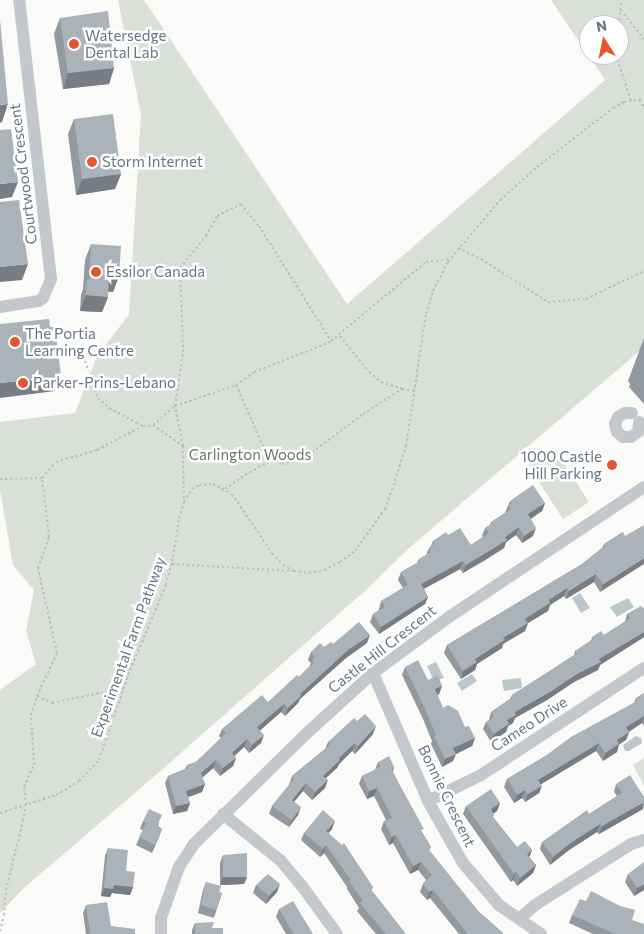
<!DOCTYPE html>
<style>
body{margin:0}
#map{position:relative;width:644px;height:934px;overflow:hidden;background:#fafaf8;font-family:Commissioner,sans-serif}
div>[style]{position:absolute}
.green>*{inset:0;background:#dadfd7}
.water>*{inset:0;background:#bbc7cb}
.path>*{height:2px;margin-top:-1px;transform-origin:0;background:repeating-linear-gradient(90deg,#bbbfc2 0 2.5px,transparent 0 5px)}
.minor>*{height:12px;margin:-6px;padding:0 6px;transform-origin:6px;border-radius:6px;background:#c3c8cc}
.wall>*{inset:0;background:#929a9f}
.shaded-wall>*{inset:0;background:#777d82}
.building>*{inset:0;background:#aab3b9}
.dots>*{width:14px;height:14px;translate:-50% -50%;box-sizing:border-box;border:2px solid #fff;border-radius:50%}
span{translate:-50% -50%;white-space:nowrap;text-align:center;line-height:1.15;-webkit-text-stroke:5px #fff;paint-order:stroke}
.poi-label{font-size:15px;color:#657683}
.left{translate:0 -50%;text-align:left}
.right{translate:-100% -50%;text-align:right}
.street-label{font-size:15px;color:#657683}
.park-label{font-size:15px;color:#687a64}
.north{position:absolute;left:579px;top:15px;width:50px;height:50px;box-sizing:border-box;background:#fff;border:1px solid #c1c8cd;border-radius:50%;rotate:350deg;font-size:14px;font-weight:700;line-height:20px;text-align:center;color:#657683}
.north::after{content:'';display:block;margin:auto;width:18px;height:22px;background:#e4572e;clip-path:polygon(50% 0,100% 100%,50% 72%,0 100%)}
</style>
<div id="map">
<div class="green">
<i style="clip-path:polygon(evenodd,118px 0,144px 0,347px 304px,605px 80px,551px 0,644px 0,644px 347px,408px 549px,367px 589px,157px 774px,25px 887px,0 913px,0 690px,36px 664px,26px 631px,34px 590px,13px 565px,0 490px,0 422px,75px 413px,98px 354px,129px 315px,141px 114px,118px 0,589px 25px,619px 25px,619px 55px,589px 55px,589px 25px)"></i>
<i style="clip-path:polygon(554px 448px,589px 502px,563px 519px,528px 465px)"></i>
<i style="clip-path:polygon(644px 758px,644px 786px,633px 765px)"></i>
</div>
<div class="water">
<i style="clip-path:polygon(580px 593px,590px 608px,581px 613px,572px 598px)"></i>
<i style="clip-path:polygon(628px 598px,634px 607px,617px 617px,610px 607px)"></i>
<i style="clip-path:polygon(436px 662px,444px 678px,434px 681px,427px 666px)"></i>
<i style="clip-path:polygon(472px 674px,477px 681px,462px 691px,457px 683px)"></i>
<i style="clip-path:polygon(521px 678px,522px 688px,504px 691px,502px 680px)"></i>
<i style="clip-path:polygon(636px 736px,641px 738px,642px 743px,629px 751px,625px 751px,623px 745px)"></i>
</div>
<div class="path">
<i style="left:621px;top:10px;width:37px;rotate:52deg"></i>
<i style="left:619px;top:25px;width:25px;rotate:-85deg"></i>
<i style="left:616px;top:55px;width:48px;rotate:71.9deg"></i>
<i style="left:639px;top:100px;width:9px;rotate:54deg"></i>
<i style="left:458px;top:248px;width:25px;rotate:26deg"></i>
<i style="left:481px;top:259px;width:80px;rotate:32.7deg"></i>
<i style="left:548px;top:302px;width:38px;rotate:-5deg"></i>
<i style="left:586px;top:299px;width:64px;rotate:-25.8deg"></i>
<i style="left:340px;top:336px;width:46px;rotate:51.1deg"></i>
<i style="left:369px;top:372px;width:16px;rotate:40deg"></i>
<i style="left:381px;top:382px;width:22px;rotate:18deg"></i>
<i style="left:85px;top:361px;width:39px;rotate:71deg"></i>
<i style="left:98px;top:398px;width:15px;rotate:42deg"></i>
<i style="left:109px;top:408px;width:38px;rotate:28deg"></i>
<i style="left:236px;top:385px;width:77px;rotate:66.1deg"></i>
<i style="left:267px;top:455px;width:17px;rotate:31deg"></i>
<i style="left:282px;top:464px;width:23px;rotate:-15deg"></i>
<i style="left:304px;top:458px;width:74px;rotate:-36.7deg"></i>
<i style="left:363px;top:414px;width:46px;rotate:-32.7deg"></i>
<i style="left:402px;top:389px;width:11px;rotate:10deg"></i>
<i style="left:153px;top:425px;width:29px;rotate:-41deg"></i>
<i style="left:175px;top:406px;width:65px;rotate:-19deg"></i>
<i style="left:236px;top:385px;width:22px;rotate:-36deg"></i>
<i style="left:254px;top:372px;width:82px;rotate:-21.5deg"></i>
<i style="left:183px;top:446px;width:41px;rotate:-101.3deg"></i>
<i style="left:175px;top:406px;width:55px;rotate:-81.6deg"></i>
<i style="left:183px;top:352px;width:84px;rotate:-92deg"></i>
<i style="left:180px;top:268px;width:41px;rotate:-50.9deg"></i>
<i style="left:206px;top:236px;width:23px;rotate:-61deg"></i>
<i style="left:217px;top:216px;width:27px;rotate:-27deg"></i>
<i style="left:241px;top:204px;width:28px;rotate:51deg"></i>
<i style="left:259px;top:226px;width:136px;rotate:57.9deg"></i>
<i style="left:331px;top:341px;width:124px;rotate:-39.7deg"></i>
<i style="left:426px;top:262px;width:23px;rotate:-7deg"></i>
<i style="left:0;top:479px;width:42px;rotate:-1.4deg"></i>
<i style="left:225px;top:489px;width:24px;rotate:-35deg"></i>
<i style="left:245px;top:475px;width:33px;rotate:-29deg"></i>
<i style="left:172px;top:564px;width:119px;rotate:3.4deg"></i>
<i style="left:37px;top:696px;width:47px;rotate:-65.1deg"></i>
<i style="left:57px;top:653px;width:87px;rotate:-102.6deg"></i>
<i style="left:38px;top:568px;width:33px;rotate:-70deg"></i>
<i style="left:49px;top:537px;width:59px;rotate:-96.8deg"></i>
<i style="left:42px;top:478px;width:21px;rotate:-49deg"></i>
<i style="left:56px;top:462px;width:43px;rotate:-16.3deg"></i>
<i style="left:97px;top:450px;width:52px;rotate:-27.6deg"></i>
<i style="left:143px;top:426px;width:10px;rotate:-6deg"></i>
<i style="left:153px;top:425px;width:37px;rotate:35deg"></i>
<i style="left:183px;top:446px;width:55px;rotate:89deg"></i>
<i style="left:0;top:813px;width:59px;rotate:-17.8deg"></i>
<i style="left:56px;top:795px;width:27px;rotate:-31deg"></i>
<i style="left:79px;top:781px;width:29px;rotate:-46deg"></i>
<i style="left:99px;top:760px;width:95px;rotate:-71deg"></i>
<i style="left:130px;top:670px;width:92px;rotate:-67deg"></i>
<i style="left:166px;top:585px;width:29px;rotate:-76deg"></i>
<i style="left:173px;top:557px;width:39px;rotate:-81deg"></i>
<i style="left:179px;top:518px;width:17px;rotate:-73deg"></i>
<i style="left:184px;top:502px;width:15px;rotate:-58deg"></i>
<i style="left:192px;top:489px;width:8px;rotate:-30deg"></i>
<i style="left:199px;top:485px;width:14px;rotate:-4deg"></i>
<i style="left:213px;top:484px;width:21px;rotate:28deg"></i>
<i style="left:232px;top:494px;width:71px;rotate:55.9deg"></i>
<i style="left:272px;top:553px;width:16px;rotate:47deg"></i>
<i style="left:283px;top:565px;width:13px;rotate:29deg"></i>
<i style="left:294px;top:571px;width:15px;rotate:8deg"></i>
<i style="left:309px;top:573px;width:15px;rotate:-11deg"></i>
<i style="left:324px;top:570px;width:18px;rotate:-27deg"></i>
<i style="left:340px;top:562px;width:19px;rotate:-36deg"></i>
<i style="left:355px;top:551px;width:52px;rotate:-54.5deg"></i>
<i style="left:385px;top:509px;width:30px;rotate:-70deg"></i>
<i style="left:395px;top:481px;width:37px;rotate:-73deg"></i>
<i style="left:406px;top:446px;width:134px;rotate:-81.4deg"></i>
<i style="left:426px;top:314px;width:24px;rotate:-73deg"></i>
<i style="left:433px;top:291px;width:33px;rotate:-63deg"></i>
<i style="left:448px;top:262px;width:81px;rotate:-50deg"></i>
<i style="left:500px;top:200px;width:50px;rotate:-41.7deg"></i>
<i style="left:537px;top:167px;width:96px;rotate:-37.8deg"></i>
<i style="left:613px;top:108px;width:13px;rotate:-29deg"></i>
<i style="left:624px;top:102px;width:20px;rotate:-9deg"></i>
<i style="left:0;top:931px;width:16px;rotate:-76deg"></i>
<i style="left:4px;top:915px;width:25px;rotate:-85deg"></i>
<i style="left:6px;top:890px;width:71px;rotate:-76.2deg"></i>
<i style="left:23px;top:821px;width:16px;rotate:-79deg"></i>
<i style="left:26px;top:805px;width:18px;rotate:-96deg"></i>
<i style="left:24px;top:787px;width:24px;rotate:-66deg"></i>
<i style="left:34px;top:765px;width:50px;rotate:-93.4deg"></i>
<i style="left:31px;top:715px;width:20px;rotate:-72deg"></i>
<i style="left:37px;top:696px;width:17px;rotate:25deg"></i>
<i style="left:52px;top:703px;width:74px;rotate:-11.8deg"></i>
</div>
<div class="minor">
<i style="left:0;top:307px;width:39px;rotate:-9deg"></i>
<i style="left:39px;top:301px;width:5px;rotate:-37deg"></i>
<i style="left:43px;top:298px;width:21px;rotate:-67deg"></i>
<i style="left:51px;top:279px;width:281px;rotate:-96.5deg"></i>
<i style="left:632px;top:413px;width:7px;rotate:180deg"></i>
<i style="left:625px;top:413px;width:8px;rotate:150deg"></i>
<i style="left:618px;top:417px;width:8px;rotate:113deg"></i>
<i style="left:615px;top:424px;width:8px;rotate:76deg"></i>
<i style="left:617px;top:432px;width:8px;rotate:40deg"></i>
<i style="left:623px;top:437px;width:8px"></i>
<i style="left:631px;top:437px;width:9px;rotate:-36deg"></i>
<i style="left:638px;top:432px;width:10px;rotate:-84deg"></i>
<i style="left:373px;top:673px;width:139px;rotate:66.7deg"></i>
<i style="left:428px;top:801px;width:71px;rotate:60.6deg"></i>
<i style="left:463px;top:863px;width:55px;rotate:49.4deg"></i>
<i style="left:499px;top:905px;width:51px;rotate:34.6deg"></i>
<i style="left:428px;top:801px;width:59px;rotate:-26.1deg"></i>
<i style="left:481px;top:775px;width:195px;rotate:-33.3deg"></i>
<i style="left:223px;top:814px;width:75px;rotate:39deg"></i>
<i style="left:281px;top:861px;width:33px;rotate:50deg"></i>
<i style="left:302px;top:886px;width:59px;rotate:53.9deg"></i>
<i style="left:519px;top:919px;width:21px;rotate:-41deg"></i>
<i style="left:535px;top:905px;width:114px;rotate:-32.4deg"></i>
<i style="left:631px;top:844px;width:14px;rotate:-17deg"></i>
<i style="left:161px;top:934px;width:16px;rotate:-90deg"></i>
<i style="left:161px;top:918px;width:54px;rotate:-70.6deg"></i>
<i style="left:179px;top:867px;width:27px;rotate:-57deg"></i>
<i style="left:194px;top:844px;width:158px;rotate:-44.5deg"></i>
<i style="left:307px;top:733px;width:89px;rotate:-42.3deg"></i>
<i style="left:373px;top:673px;width:94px;rotate:-36.4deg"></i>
<i style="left:449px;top:617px;width:234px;rotate:-33.7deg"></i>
</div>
<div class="wall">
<i style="clip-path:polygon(60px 18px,114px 68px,109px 84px,63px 89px,54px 34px)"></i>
<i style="clip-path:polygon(74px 119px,121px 174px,115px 189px,76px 195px,68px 134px)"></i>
<i style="clip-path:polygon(91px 244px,119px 276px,113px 292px,108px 291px,108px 297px,102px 312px,80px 311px,81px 295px,83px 289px,85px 260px)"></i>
<i style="clip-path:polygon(644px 338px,644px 404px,629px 387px,630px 384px,628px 381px)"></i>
<i style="clip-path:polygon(510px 501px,545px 503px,542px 511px,531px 519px,533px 536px,522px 543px,516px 535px,506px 542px,504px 548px,484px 561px,463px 573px,460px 569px,424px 589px,428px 597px,425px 604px,379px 634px,370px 622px,373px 614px,379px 610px,379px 609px,381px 601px,403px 588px,398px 580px,401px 572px,417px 563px,419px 559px,426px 555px,429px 548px,431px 546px,433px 541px,448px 535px,471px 545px,483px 537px,482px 536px,485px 528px,490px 525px,491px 522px,505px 513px)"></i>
<i style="clip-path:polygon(623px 532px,600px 592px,594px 582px,566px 599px,564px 596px,550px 605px,548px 611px,528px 623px,525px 631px,503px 644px,502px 648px,477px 664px,475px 670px,461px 679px,444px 653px,447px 645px,582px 564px,602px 548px,604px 544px)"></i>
<i style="clip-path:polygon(644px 608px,644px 637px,600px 665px,598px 670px,574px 682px,547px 700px,515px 718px,513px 723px,508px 726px,506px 732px,491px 742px,483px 729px,486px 722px,489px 720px,491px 712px,510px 699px,512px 695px,574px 656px,575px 651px,591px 641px,592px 637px,604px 635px,625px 622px,627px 614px)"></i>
<i style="clip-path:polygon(367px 643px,346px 658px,300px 699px,298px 703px,285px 716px,281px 712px,260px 730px,261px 743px,249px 753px,244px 747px,234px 756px,236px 758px,233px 766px,220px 776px,213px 768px,202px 778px,205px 784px,202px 792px,188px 797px,190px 803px,187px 811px,173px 814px,165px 783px,168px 776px,185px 769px,187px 765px,196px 762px,221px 738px,219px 736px,222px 729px,268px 702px,299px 677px,309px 667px,311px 663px,308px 660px,311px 652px,333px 644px)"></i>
<i style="clip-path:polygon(405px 667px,428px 680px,442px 686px,439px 694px,437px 695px,443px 708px,465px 727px,475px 738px,472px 746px,456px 754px,453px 761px,442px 767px,431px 744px,432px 741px,423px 719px,402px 675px)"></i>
<i style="clip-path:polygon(644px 693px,644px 726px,642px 723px,629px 732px,626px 740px,619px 744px,617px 752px,603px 761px,596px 751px,541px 784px,539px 793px,525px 802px,522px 798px,514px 803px,504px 787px,507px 779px,634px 703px,636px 698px)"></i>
<i style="clip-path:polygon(357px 721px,373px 734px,355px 754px,352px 751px,339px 764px,337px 768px,326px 778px,325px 788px,312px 800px,303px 791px,294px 802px,298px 815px,289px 827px,269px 814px,272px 806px,289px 785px,292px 776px,325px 749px,328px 742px)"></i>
<i style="clip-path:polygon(378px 762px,394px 767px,393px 772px,422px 833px,431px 847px,429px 850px,478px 911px,503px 933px,503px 934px,459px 934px,430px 898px,427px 900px,420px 892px,423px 884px,426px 880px,418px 870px,410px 874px,393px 843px,389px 845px,381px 829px,384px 821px,386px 820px,374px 796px,367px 799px,359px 784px,362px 776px,375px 770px)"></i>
<i style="clip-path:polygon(616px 784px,643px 809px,599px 834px,597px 832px,569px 850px,550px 865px,540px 849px,542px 842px,589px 814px,617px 796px,614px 792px)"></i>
<i style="clip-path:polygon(500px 803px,497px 811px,493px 814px,494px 815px,493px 817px,517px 847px,532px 850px,529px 857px,536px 865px,533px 873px,517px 886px,513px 880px,511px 882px,463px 814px,466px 806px)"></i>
<i style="clip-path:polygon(143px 821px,159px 823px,158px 826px,162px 829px,152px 853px,136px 845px,143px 830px,140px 829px)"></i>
<i style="clip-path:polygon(332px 829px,328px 833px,373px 887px,371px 890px,405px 933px,405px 934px,376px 934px,357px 911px,359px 908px,347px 889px,347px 887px,324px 853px,320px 857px,301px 840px,304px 833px)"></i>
<i style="clip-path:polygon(108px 848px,126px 871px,133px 887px,130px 895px,112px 893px,110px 897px,101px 896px,105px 856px)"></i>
<i style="clip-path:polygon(223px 855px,247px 877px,244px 884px,220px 885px,220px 863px)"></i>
<i style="clip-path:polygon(628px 874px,644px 890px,634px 896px,625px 882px)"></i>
<i style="clip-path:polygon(206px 882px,219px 892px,222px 893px,214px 918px,198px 913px,203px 890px)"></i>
<i style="clip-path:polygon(256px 885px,277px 892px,266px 904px,253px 893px)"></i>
<i style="clip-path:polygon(86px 905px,111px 926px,135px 934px,86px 934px,83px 913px)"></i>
<i style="clip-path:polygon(279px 909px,313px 934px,286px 934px,276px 917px)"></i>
<i style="clip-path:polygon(572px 915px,632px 920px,644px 934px,593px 934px,569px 923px)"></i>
<i style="clip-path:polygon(195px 923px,212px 928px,223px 934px,192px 934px,192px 930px)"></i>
</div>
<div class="shaded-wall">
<i style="clip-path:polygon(114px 68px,109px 84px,63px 89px,68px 73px)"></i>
<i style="clip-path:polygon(8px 104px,2px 122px,0 123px,0 105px)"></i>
<i style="clip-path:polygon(121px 174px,115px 189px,76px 195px,82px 179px)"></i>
<i style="clip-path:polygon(18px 182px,12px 197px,0 199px,0 184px)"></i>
<i style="clip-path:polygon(28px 264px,22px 280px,0 282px,0 267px)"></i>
<i style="clip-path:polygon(109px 276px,119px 276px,113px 292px,103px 291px)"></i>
<i style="clip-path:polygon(86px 295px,108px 297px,102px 312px,80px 311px)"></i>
<i style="clip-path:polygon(61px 376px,55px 391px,0 398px,0 383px)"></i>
<i style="clip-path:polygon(545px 503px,542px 511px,525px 522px,528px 514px)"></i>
<i style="clip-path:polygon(519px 527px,516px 535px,506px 542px,504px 548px,463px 573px,466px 565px,505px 537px)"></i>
<i style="clip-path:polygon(536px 528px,533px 536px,522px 543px,524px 536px)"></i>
<i style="clip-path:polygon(644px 558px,644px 564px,600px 592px,603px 584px)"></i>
<i style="clip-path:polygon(463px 561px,460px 569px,418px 592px,421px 584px)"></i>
<i style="clip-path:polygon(596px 574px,594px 582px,566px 599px,569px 591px)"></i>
<i style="clip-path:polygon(567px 588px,564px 596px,550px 605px,548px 611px,528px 623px,525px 631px,503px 644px,502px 648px,477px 664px,475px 670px,461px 679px,463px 671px,475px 659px,549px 600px)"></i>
<i style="clip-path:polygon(428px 597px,425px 604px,379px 634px,381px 627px)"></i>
<i style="clip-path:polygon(644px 632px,644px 637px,641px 639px,600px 665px,598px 670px,574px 682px,547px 700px,515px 718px,513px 723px,508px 726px,506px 732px,491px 742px,494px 734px,515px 712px,599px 659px)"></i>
<i style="clip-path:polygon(370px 635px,367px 643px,346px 658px,300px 699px,298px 703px,285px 716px,288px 708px,300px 694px,348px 650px)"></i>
<i style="clip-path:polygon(442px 686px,439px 694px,432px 697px,435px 689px)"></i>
<i style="clip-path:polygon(284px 704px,281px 712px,255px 735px,257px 727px)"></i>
<i style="clip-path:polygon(644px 716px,642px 723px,623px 735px,626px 727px)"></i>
<i style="clip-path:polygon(376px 726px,373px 734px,355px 754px,358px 746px)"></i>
<i style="clip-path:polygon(629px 732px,626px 740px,614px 748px,617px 740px)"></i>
<i style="clip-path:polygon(264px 735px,261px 743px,249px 753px,252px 745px)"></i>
<i style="clip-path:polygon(475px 738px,472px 746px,456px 754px,453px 761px,442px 767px,445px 759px,453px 748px)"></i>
<i style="clip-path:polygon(247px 739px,244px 747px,229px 761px,232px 753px)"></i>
<i style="clip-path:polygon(355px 743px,352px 751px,339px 764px,337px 768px,320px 783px,323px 776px,339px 758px)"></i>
<i style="clip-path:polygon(599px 743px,596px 751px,535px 788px,538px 780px)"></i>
<i style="clip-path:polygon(619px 744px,617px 752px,603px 761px,605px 753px)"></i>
<i style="clip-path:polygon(236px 758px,233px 766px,220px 776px,223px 768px)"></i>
<i style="clip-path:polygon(216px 760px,213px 768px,198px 781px,201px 773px)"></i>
<i style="clip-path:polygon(328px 780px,325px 788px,312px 800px,315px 792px)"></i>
<i style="clip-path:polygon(306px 783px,303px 791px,289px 808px,292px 800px)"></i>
<i style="clip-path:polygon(205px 784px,202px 792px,183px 799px,186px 791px)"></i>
<i style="clip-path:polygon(542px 786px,539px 793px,525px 802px,528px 794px)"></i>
<i style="clip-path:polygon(377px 788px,374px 796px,367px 799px,369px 791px)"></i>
<i style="clip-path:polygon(525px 790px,522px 798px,514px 803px,517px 795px)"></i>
<i style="clip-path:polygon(644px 802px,643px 809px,599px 834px,602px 826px)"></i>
<i style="clip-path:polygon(190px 803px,187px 811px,173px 814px,176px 806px)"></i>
<i style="clip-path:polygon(500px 803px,497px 811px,488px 817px,491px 809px)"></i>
<i style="clip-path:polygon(301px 807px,298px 815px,289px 827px,292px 820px)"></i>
<i style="clip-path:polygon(335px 821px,332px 829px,323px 839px,326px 831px)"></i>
<i style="clip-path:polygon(600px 824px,597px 832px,569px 850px,550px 865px,553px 857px,572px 842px)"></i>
<i style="clip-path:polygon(162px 829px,159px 837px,152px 853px,155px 845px)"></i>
<i style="clip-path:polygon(396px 835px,393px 843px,389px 845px,392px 837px)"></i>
<i style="clip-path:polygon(326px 845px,324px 853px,320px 857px,323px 849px)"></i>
<i style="clip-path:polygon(532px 850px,529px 858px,527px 854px)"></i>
<i style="clip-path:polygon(421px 862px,418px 870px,410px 874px,413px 866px)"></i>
<i style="clip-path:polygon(536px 865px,533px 873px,517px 886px,520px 878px)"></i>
<i style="clip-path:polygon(516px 872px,513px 880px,511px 882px,514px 874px)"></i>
<i style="clip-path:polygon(223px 877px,247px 877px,244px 884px,220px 885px)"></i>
<i style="clip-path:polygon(280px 884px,277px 892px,266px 904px,269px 896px)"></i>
<i style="clip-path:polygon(644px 884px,644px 890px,634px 896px,637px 888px)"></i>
<i style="clip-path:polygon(114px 885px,133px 887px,130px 895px,112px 893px,110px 897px,101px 896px,104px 888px)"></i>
<i style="clip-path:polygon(433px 890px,430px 898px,427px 900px,429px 892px)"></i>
</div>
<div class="building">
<i style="clip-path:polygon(108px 11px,114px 68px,68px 73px,60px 18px)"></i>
<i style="clip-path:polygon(0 20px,8px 104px,0 105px)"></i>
<i style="clip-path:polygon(113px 114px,121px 174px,82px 179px,74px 119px)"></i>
<i style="clip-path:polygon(11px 129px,18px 182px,0 184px,0 130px)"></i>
<i style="clip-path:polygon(19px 200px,28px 264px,0 267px,0 202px)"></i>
<i style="clip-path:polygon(91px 244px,121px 246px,119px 276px,109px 276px,108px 297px,86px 295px,87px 280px,89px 280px)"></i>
<i style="clip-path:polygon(49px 319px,50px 327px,55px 327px,61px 376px,0 383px,0 324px)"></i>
<i style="clip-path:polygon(533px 485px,545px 503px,528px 514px,536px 528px,524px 536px,519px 527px,505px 537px,507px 540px,486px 553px,466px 565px,463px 561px,421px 584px,428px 597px,381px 627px,373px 614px,385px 607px,381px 601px,408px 585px,401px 572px,420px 562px,419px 559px,431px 552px,429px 548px,435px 543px,433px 541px,446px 532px,448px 535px,460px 528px,471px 545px,489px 533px,485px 528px,492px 524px,491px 522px,511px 509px,508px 505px,511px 503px,510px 501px)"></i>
<i style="clip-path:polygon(644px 525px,644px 558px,603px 584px,596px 574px,569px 591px,567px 588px,549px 600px,550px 603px,525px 619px,528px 623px,503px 638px,505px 640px,475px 659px,477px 662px,463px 671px,447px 645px,582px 564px,605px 546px,604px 544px,623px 532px,625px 536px)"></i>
<i style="clip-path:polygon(641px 606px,643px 608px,644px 608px,644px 632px,599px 659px,601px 662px,577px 674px,550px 692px,515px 712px,516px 715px,507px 720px,509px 724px,494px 734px,486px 722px,494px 717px,491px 712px,513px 697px,512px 695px,577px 653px,575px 651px,593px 639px,592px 637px,601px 631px,604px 635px,630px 618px,627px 614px)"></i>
<i style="clip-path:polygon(359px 622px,370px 635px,348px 650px,300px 694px,301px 696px,288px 708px,284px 704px,257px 727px,264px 735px,252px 745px,247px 739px,232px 753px,236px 758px,223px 768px,216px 760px,201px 773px,205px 784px,186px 791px,190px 803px,176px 806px,168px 776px,188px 768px,187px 765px,196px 762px,226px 733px,222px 729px,262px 695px,268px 702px,297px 675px,299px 677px,313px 663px,312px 660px,315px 657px,311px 652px,320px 643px,324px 647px,331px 642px,333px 644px)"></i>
<i style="clip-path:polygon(418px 660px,428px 680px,438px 675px,442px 686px,435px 689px,443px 708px,448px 705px,458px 711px,465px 727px,469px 726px,475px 738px,453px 748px,456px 754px,445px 759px,434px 736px,436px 735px,426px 711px,405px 667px)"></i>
<i style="clip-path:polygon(644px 693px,644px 716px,626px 727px,629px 732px,617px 740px,619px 744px,605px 753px,599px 743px,538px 780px,542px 786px,528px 794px,525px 790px,517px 795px,507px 779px,544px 757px,571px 737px,637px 701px,636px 698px)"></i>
<i style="clip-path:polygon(365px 714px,376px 726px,358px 746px,355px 743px,339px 758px,340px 760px,323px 776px,328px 780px,315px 792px,306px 783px,292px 800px,301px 807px,292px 820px,272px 806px,294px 779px,292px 776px,330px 745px,328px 742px,354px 718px,357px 721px)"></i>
<i style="clip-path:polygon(389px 756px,394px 767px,391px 769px,424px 829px,421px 830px,431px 847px,428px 849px,478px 911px,503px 933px,502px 934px,468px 934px,433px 890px,429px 892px,423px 884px,432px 875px,421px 862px,413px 866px,396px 835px,392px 837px,384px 821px,392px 818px,377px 788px,369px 791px,362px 776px,380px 767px,378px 762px)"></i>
<i style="clip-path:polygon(630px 775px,644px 797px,644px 802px,602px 826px,600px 824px,572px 842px,553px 857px,542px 842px,587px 810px,589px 814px,622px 793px,616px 784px)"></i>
<i style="clip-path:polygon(491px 789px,500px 803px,491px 809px,494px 815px,492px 816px,517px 847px,525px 841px,532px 850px,527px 854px,536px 865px,520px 878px,516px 872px,514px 874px,466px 806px)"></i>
<i style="clip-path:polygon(149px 809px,162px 815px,157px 826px,162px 829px,155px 845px,139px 837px,146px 823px,143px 821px)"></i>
<i style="clip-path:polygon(323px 810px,335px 821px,326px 831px,342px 845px,344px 843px,373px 887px,370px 888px,405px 933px,404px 934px,386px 934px,360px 903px,363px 901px,349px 881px,351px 880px,326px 845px,323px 849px,304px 833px)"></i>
<i style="clip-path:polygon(108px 848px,128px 850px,126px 871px,135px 872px,133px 887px,114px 885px,113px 889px,104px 888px)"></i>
<i style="clip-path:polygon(247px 853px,247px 877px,223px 877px,223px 855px)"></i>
<i style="clip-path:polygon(644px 862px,644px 884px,637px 888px,628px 874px)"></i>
<i style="clip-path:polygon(268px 874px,280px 884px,269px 896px,256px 885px)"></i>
<i style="clip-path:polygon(206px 882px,221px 886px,219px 892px,222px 893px,216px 910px,201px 905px)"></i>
<i style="clip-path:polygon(591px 891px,620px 906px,635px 910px,632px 920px,644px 924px,644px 934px,615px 934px,572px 915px,580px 899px,586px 901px)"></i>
<i style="clip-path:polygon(293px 901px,313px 934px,294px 934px,279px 909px)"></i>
<i style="clip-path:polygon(107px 902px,111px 926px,135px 929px,135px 934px,90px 934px,86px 905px)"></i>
<i style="clip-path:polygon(214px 922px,212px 928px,223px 928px,223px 934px,195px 934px,195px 923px)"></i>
</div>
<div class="dots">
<i style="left:74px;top:44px;background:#e4572e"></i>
<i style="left:92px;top:162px;background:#e4572e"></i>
<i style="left:96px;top:272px;background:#e4572e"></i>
<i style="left:15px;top:342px;background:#e4572e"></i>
<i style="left:23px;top:383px;background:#e4572e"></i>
<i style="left:612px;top:465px;background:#e4572e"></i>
</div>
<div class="poi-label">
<span class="left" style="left:85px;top:44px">Watersedge<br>Dental Lab</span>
<span class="left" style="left:102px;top:162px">Storm Internet</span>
<span class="left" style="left:106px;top:272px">Essilor Canada</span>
<span class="left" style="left:25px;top:342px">The Portia<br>Learning Centre</span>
<span class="left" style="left:33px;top:383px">Parker-Prins-Lebano</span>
<span class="right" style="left:602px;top:465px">1000 Castle<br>Hill Parking</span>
</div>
<div class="street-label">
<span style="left:23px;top:174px;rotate:-97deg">Courtwood Crescent</span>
<span style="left:128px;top:647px;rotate:-70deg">Experimental Farm Pathway</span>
<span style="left:382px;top:649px;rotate:-38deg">Castle Hill Crescent</span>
<span style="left:529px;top:724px;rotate:-33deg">Cameo Drive</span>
<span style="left:447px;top:796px;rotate:64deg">Bonnie Crescent</span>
</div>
<div class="park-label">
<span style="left:250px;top:455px">Carlington Woods</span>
</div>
<div class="north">N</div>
</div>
